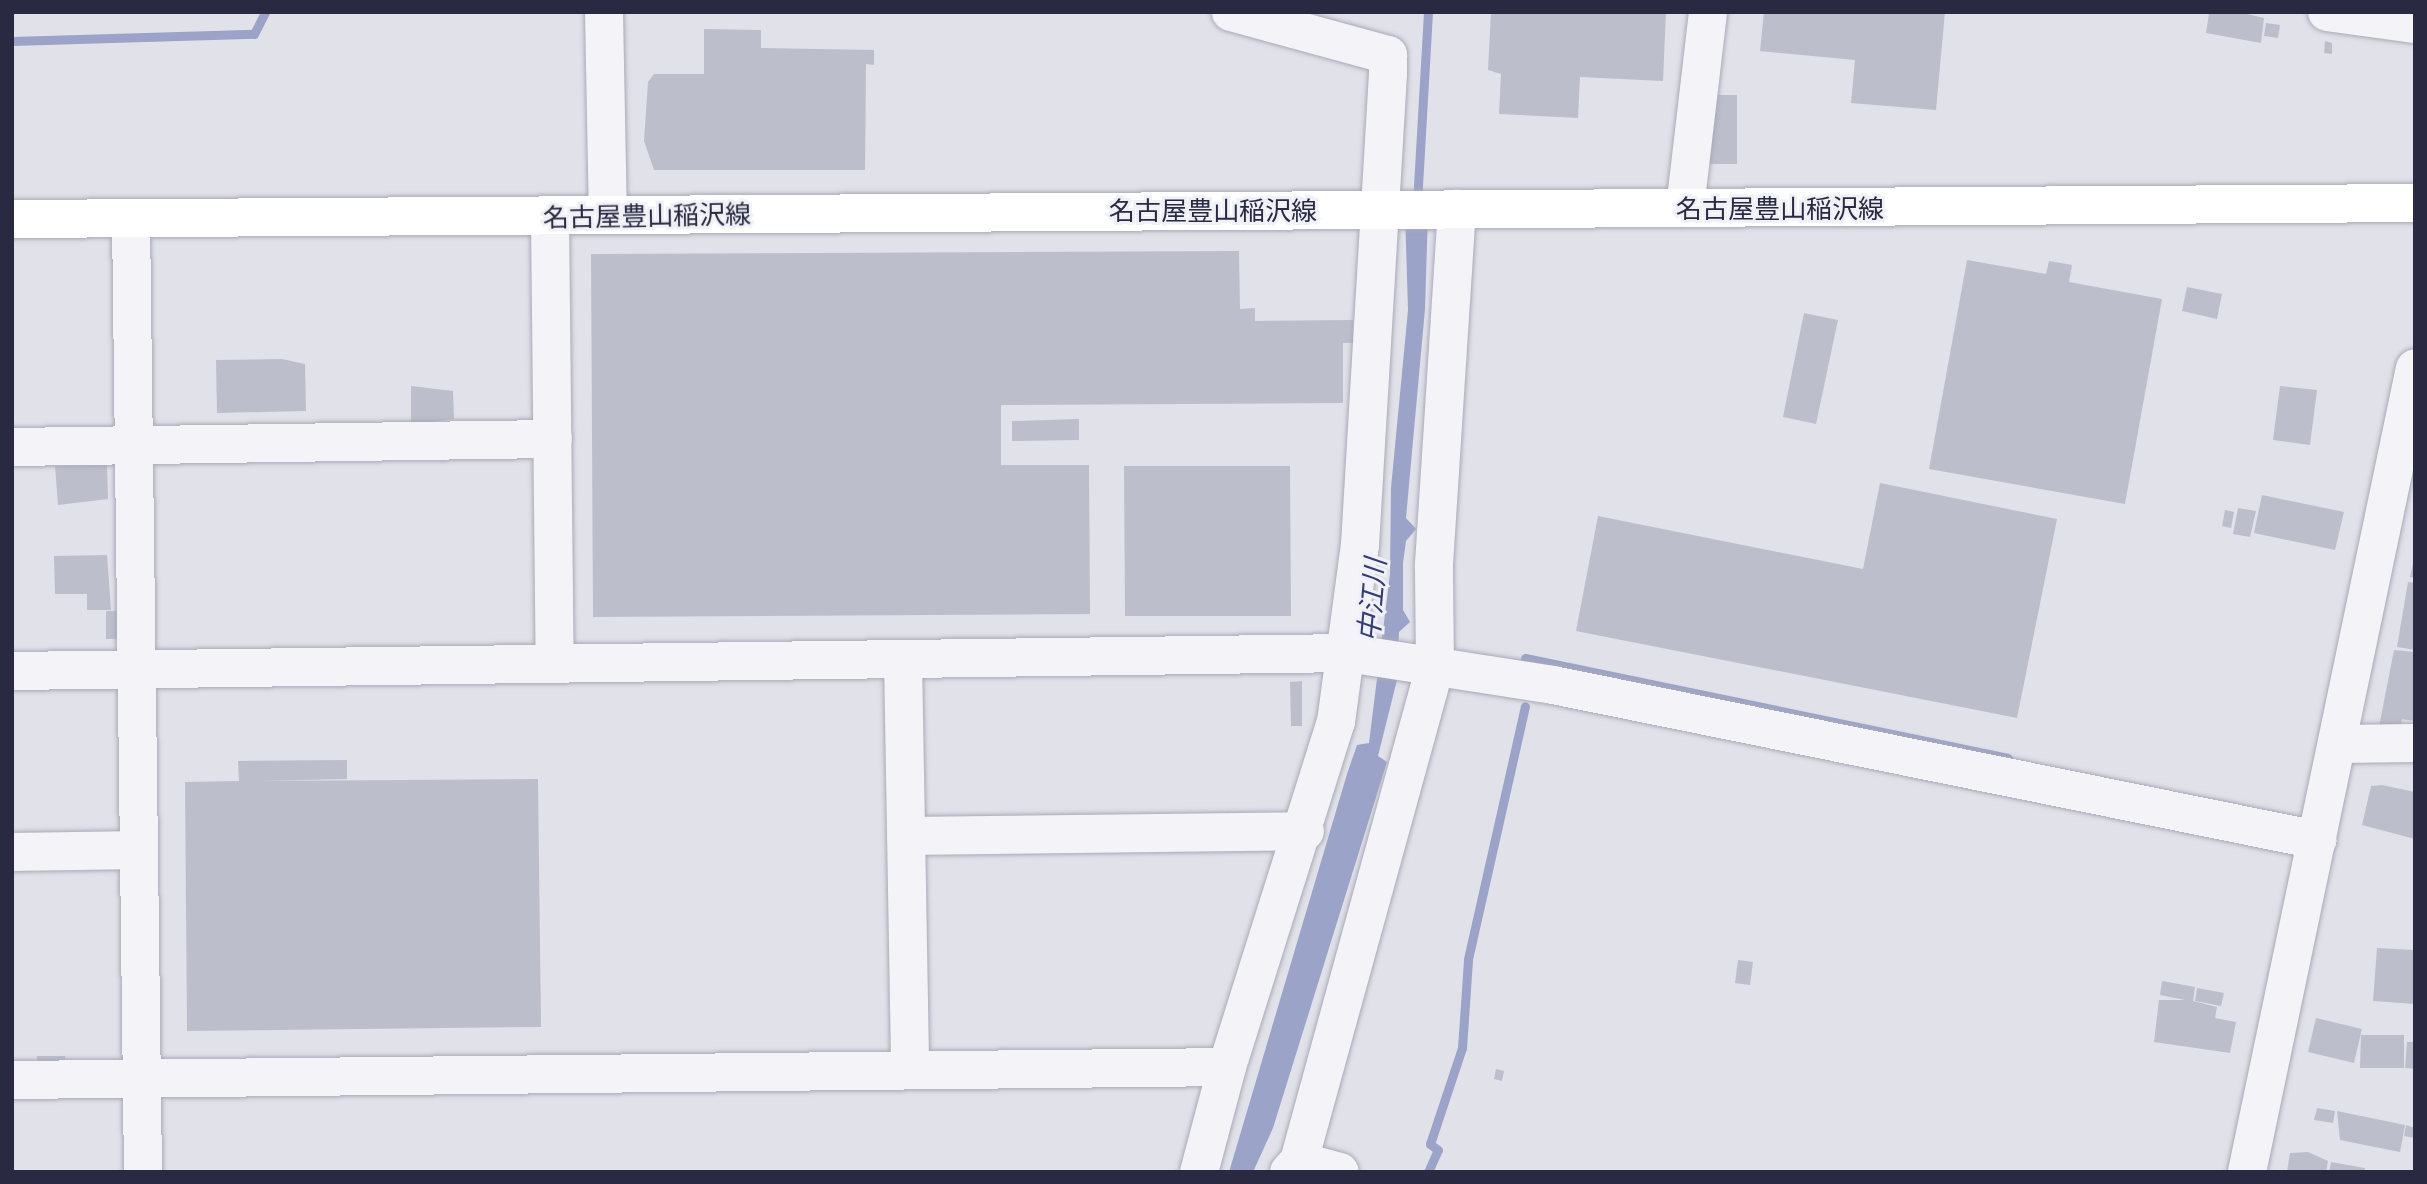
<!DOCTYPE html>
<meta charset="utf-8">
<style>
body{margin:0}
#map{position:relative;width:2427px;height:1184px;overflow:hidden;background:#e0e1e9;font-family:"Exo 2","Noto Sans JP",sans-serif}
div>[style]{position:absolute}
.water>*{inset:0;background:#9ba3c9}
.stream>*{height:9px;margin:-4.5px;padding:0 4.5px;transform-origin:4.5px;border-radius:4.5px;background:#9ba3c9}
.building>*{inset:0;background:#bdbecc}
.roads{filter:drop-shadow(0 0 2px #a9aab7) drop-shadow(0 0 2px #a9aab7)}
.minor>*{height:38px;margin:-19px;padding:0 19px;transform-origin:19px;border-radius:19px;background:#f3f3f8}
.major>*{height:38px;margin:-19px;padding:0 19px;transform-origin:19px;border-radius:19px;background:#fff}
span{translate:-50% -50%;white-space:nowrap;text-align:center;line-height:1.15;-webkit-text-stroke:6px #f0f1f7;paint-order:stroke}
.street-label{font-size:26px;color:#292a41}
.water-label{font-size:28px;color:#333b75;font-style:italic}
.frame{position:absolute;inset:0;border:14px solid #292a41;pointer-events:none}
</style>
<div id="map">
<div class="water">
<i style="clip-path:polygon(1405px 212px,1428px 213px,1425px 309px,1406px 518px,1416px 529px,1406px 541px,1403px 563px,1403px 610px,1410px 622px,1399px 632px,1397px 680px,1378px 756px,1387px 762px,1273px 1128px,1253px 1172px,1229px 1172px,1347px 774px,1357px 745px,1369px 743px,1390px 574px,1391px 488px,1408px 310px)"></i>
</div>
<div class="stream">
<i style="left:12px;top:41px;width:242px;rotate:-1.7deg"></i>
<i style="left:254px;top:34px;width:25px;rotate:-63deg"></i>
<i style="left:1417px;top:203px;width:191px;rotate:-86.7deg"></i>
<i style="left:1525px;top:658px;width:493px;rotate:11.7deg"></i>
<i style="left:1428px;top:1172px;width:24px;rotate:-66deg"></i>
<i style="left:1438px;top:1150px;width:10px;rotate:-143deg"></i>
<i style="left:1430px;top:1144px;width:101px;rotate:-71.6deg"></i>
<i style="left:1462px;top:1048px;width:89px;rotate:-86.1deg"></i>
<i style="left:1468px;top:959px;width:259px;rotate:-77.3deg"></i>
</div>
<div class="building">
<i style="clip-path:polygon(1491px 12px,1666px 12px,1663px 81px,1580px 77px,1578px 118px,1499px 114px,1501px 74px,1488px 70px)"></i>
<i style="clip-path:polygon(1764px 12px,1945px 12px,1936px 110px,1851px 103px,1855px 60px,1760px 51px)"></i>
<i style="clip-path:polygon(2238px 12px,2264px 18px,2261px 43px,2206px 33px,2209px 14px)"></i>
<i style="clip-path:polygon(2266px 23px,2280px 25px,2278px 38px,2264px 36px)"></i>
<i style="clip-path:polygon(704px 29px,761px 30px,761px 48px,874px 50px,874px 65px,866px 64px,865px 170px,654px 170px,644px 141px,648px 82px,654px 74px,704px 74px)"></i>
<i style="clip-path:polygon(2325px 41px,2332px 43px,2332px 54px,2324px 53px)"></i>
<i style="clip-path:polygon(1708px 95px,1737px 95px,1737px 164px,1708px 164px)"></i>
<i style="clip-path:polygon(1239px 251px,1240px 309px,1255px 308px,1255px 321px,1353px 320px,1353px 343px,1343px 343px,1343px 403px,1001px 405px,1001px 465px,1089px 465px,1090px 614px,593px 617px,591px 254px)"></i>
<i style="clip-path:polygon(1967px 260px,2046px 274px,2049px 261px,2072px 265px,2069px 282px,2162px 299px,2125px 504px,1929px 469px)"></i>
<i style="clip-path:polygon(2187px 287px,2222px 294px,2217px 319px,2182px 311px)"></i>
<i style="clip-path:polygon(1804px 313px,1838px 320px,1816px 424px,1783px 417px)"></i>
<i style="clip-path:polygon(282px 359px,305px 364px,306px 411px,217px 413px,216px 360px)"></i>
<i style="clip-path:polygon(411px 386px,453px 391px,454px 419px,411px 425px)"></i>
<i style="clip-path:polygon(2280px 386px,2317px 390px,2310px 445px,2273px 440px)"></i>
<i style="clip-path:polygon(1079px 419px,1079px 440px,1012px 441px,1012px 421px)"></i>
<i style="clip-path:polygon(107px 465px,108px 499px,58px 505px,55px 466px)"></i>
<i style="clip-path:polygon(1124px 466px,1290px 466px,1291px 616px,1125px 616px)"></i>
<i style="clip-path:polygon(1880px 483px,2057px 519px,2017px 718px,1576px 631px,1598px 516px,1863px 569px)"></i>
<i style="clip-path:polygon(2262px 495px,2344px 512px,2335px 550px,2254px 533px)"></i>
<i style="clip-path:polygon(2238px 508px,2256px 511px,2250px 537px,2233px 534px)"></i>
<i style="clip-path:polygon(2225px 510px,2234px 512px,2231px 528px,2222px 526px)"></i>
<i style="clip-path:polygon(107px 555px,111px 610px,87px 610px,87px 594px,55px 594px,54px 556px)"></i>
<i style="clip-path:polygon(2414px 558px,2415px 558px,2415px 578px,2410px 577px)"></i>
<i style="clip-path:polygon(2408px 582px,2415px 583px,2415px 650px,2397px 647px)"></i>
<i style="clip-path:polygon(106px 611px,121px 611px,121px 639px,106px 639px)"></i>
<i style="clip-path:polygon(2394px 650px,2415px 652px,2415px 721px,2402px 719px,2400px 731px,2379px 727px)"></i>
<i style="clip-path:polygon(1302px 681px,1302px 726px,1291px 726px,1290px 682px)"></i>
<i style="clip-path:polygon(347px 760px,347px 779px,257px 781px,538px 779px,541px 1027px,187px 1031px,185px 782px,239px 781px,238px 761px)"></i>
<i style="clip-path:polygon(2382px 785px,2415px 792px,2415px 839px,2362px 825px,2371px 786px)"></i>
<i style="clip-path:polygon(2377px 948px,2415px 950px,2415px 1004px,2373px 1001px)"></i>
<i style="clip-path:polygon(1738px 960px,1753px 962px,1750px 985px,1735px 983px)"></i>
<i style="clip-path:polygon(2162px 981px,2195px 987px,2193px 1001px,2217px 1007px,2215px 1018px,2236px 1022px,2230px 1053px,2154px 1042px,2159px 1000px,2185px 1000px,2160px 995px)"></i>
<i style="clip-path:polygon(2197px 988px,2224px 993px,2221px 1006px,2195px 1001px)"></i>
<i style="clip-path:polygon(2316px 1018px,2362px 1029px,2354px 1063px,2308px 1052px)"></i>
<i style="clip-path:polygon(2361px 1035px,2404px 1035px,2404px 1068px,2360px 1068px)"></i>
<i style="clip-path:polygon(2407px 1042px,2415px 1042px,2415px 1069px,2405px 1068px)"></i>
<i style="clip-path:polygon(37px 1056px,65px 1056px,65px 1067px,37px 1067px)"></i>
<i style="clip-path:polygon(1496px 1069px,1504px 1071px,1502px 1081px,1494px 1079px)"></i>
<i style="clip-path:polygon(2317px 1108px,2335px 1111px,2333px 1123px,2314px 1120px)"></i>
<i style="clip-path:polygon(2337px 1111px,2405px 1125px,2400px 1152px,2340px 1140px)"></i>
<i style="clip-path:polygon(2406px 1125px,2415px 1128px,2415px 1138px,2404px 1136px)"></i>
<i style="clip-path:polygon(2308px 1152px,2328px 1161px,2326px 1172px,2287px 1172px,2290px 1153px)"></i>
<i style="clip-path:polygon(2331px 1162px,2365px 1168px,2365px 1172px,2329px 1172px)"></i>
</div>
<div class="roads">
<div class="minor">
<i style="left:604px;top:12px;width:203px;rotate:88.9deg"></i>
<i style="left:2327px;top:12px;width:89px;rotate:7.8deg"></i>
<i style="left:1685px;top:208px;width:197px;rotate:-83.3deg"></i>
<i style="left:550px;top:217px;width:446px;rotate:89.4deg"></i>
<i style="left:131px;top:218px;width:954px;rotate:89.28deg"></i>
<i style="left:12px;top:447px;width:541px;rotate:-0.85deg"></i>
<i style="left:903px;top:659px;width:411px;rotate:89deg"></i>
<i style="left:12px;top:671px;width:1335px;rotate:-0.77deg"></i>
<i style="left:1347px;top:653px;width:208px;rotate:8.8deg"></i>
<i style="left:1553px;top:685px;width:780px;rotate:11.47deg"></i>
<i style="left:2338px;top:744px;width:77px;rotate:-0.7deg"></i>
<i style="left:906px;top:836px;width:399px;rotate:-0.7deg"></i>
<i style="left:12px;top:852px;width:127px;rotate:-0.9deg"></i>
<i style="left:1227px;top:1067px;width:362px;rotate:-72.5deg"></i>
<i style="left:1336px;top:722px;width:179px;rotate:-82.3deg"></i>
<i style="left:1360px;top:545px;width:472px;rotate:-86.6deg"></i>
<i style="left:1388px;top:74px;width:19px;rotate:-90deg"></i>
<i style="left:1388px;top:55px;width:163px;rotate:-164.7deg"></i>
<i style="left:12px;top:1080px;width:1215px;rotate:-0.61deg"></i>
<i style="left:1227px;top:1067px;width:109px;rotate:104.9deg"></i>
<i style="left:1299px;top:1161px;width:512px;rotate:-74.61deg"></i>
<i style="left:1435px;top:667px;width:103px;rotate:-90.6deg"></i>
<i style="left:1434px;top:564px;width:356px;rotate:-86.3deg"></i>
<i style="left:1289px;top:1172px;width:15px;rotate:-48deg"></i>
<i style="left:1299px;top:1161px;width:42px;rotate:15deg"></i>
<i style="left:2247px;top:1172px;width:821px;rotate:-78.2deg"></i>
</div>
<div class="major">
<i style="left:12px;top:219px;width:2403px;rotate:-0.38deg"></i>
</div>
</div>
<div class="street-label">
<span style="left:1780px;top:208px">名古屋豊山稲沢線</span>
<span style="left:1213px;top:210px">名古屋豊山稲沢線</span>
<span style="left:647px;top:215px;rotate:-1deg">名古屋豊山稲沢線</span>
</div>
<div class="water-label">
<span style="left:1371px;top:600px;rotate:-85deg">中江川</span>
</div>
<div class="frame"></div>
</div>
